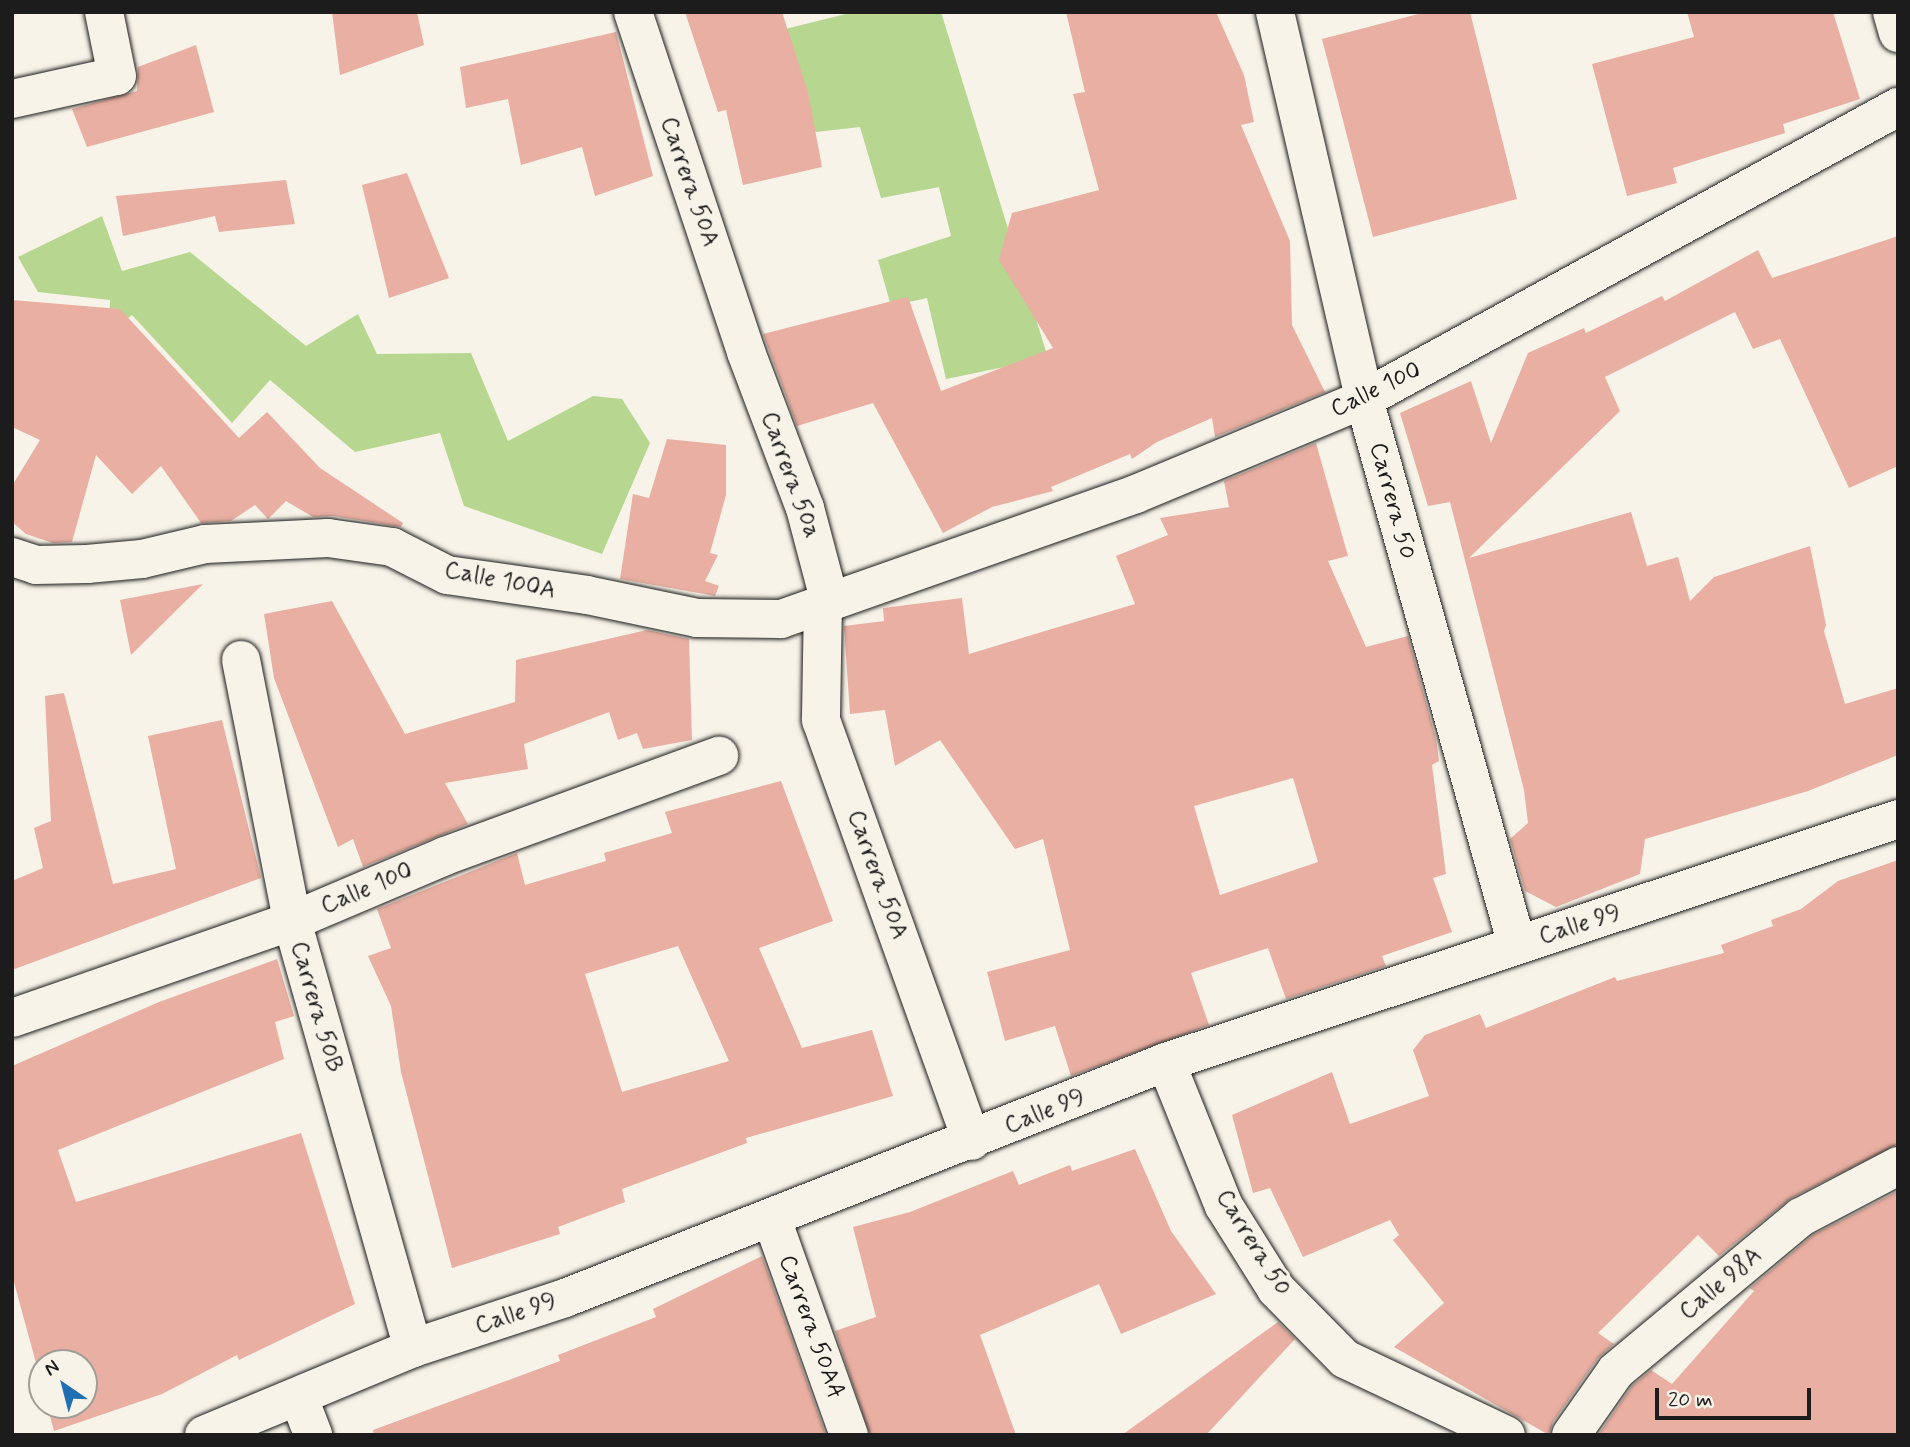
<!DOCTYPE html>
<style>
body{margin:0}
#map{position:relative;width:1910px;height:1447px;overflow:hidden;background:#f7f3e8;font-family:Mynerve,sans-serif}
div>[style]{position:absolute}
.green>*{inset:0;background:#b7d68f}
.building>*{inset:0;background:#e8afa2}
.roads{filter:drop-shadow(0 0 2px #1c1c1c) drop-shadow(0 0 2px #1c1c1c)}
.street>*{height:38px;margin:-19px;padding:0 19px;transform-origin:19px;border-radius:19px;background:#f7f3e8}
.secondary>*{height:38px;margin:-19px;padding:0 19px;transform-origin:19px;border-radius:19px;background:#f7f3e8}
span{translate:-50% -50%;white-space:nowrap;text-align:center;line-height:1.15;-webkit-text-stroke:6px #f7f3e8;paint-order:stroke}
.street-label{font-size:24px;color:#1c1c1c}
.frame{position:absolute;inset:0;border:14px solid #1c1c1c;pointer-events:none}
.north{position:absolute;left:28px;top:1349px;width:70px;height:70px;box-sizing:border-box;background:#f7f3e8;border:2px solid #9f9d96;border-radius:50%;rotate:325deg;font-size:19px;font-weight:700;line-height:28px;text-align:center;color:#1c1c1c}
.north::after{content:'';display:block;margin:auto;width:24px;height:32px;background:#1f6fb2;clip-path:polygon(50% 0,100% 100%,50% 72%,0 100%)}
.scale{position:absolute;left:1655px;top:1388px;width:156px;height:32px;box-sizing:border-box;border:4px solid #1c1c1c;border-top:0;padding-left:9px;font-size:21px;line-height:24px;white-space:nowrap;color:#1c1c1c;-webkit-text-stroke:5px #f7f3e8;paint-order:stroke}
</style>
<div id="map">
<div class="green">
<i style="clip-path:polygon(854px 12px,941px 12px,1048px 358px,946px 379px,927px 298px,891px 306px,878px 260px,951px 236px,939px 187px,881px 198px,860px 127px,816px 132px,787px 93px,777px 31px)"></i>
<i style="clip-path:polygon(102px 216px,122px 271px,190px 252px,306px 346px,358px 314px,377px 354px,471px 353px,508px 441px,593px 396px,622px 399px,650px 443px,602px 554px,464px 506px,440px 433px,355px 452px,270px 380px,232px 423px,132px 315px,109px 334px,110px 300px,38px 292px,18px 257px)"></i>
</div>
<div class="building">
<i style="clip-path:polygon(332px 12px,417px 12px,424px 45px,340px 75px)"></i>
<i style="clip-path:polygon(685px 12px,782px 12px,808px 92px,822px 167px,743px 185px,726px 110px,718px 112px)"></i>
<i style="clip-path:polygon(1066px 12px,1216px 12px,1244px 75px,1254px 122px,1241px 125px,1290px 241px,1292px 325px,1325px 392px,1215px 437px,1212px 418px,1157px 442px,1132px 459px,1130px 454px,1051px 487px,1053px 491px,992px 507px,943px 533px,873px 403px,797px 426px,763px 334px,908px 297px,941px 391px,1053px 348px,999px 260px,1012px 213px,1099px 190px,1073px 94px,1085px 92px)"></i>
<i style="clip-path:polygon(1426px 12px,1470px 12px,1517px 199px,1373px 237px,1322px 39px)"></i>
<i style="clip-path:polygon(1687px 12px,1833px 12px,1860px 99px,1783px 124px,1785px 133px,1673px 168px,1677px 183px,1627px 196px,1592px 64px,1694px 37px)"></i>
<i style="clip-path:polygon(616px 32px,653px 176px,595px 196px,582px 147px,521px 165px,508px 99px,466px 108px,460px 67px)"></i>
<i style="clip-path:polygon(196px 45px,214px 112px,87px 147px,72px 109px,137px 91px,138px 67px)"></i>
<i style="clip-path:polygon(407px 173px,449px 278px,389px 298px,362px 185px)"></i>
<i style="clip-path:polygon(286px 180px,295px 224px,219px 232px,215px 216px,123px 236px,116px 196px)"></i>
<i style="clip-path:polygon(1898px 236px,1898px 466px,1849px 488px,1780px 339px,1753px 349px,1735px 312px,1605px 377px,1620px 411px,1469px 558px,1631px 512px,1647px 566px,1678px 557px,1690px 601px,1714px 577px,1810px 546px,1826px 625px,1824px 631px,1845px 704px,1898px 688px,1898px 755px,1808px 791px,1645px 839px,1640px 874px,1556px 907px,1525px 891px,1510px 839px,1528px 823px,1524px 790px,1450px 502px,1428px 506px,1400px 413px,1471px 381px,1491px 443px,1528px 353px,1584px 328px,1586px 333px,1662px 296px,1665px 301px,1758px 250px,1772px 278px)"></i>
<i style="clip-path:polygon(12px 300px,120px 309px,239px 438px,267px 412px,320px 468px,403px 523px,401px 527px,333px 516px,313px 517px,286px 501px,268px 519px,255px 505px,231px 521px,201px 523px,161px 466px,132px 494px,96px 455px,72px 542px,53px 543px,26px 534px,12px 522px,12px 486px,40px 440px,12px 427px)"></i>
<i style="clip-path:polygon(667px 439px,726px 445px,726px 495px,710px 553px,718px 555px,705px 581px,719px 586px,715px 596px,620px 579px,633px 494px,649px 498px)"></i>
<i style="clip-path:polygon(evenodd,1316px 443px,1348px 556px,1328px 561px,1366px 647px,1408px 636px,1436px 739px,1439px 761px,1432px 765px,1446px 874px,1433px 878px,1452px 932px,1382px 956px,1386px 966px,1286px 999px,1268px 948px,1191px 973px,1209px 1025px,1071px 1076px,1055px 1026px,1005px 1041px,987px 972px,1070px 950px,1043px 839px,1015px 849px,940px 740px,895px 766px,885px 710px,850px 714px,844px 626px,884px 621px,883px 608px,962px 598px,969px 654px,1135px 604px,1116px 556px,1168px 535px,1160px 518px,1229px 507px,1224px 481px,1316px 443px,1293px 778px,1318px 862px,1220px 895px,1194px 806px,1293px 778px)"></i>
<i style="clip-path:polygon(203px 584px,131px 655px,120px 600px)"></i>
<i style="clip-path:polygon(332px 601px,405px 734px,515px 702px,516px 660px,647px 630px,689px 639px,692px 740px,643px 749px,637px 733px,618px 740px,609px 712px,524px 744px,528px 769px,445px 783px,468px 824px,363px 867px,353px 839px,338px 847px,274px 678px,264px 614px)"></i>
<i style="clip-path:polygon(64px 693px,113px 884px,176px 869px,148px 736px,222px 720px,261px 878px,12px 970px,12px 881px,43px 868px,34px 828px,51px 821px,45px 696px)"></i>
<i style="clip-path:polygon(evenodd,781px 781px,833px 921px,759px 948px,802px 1048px,872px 1030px,893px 1096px,746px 1138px,747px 1143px,622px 1189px,625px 1202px,558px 1227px,560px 1234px,452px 1268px,401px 1072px,391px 1006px,368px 956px,391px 948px,377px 909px,517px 853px,525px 885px,606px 861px,604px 853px,672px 833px,665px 812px,781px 781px,678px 946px,729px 1061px,622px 1092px,585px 974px,678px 946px)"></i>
<i style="clip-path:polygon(1898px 860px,1898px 1144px,1791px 1198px,1719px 1256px,1698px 1235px,1598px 1333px,1614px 1344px,1598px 1358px,1553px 1422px,1549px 1435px,1394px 1347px,1444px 1303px,1393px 1240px,1399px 1235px,1390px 1220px,1303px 1257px,1270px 1188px,1253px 1193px,1232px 1115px,1332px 1072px,1350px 1124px,1429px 1096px,1413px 1050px,1425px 1035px,1480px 1014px,1486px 1028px,1615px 977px,1617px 981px,1724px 953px,1721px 945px,1773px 926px,1771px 920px,1801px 909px,1838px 881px)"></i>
<i style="clip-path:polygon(277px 959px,294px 1016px,275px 1022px,284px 1059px,58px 1150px,76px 1202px,301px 1133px,355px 1304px,239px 1360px,237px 1355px,162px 1394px,54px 1431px,47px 1405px,84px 1405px,84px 1363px,42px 1363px,42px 1385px,12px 1275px,12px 1066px,159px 1002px)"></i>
<i style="clip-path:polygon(1135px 1149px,1171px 1231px,1216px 1294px,1121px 1334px,1099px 1284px,980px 1335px,1016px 1435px,870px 1435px,835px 1331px,876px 1317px,853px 1227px,910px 1212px,1013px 1171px,1019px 1185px,1070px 1165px,1072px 1171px)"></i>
<i style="clip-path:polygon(1898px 1191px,1898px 1435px,1598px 1435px,1632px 1386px,1651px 1370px,1672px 1384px,1754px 1291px,1750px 1288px,1813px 1235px)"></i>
<i style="clip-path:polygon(762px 1256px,826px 1435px,374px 1435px,373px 1430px,560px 1361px,558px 1355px,656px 1317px,653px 1309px)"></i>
<i style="clip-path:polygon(1278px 1322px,1295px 1339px,1206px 1435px,1122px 1435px)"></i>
</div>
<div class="roads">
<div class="street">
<i style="left:633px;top:12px;width:358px;rotate:71.6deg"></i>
<i style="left:746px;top:352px;width:167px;rotate:69.3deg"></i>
<i style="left:805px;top:508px;width:94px;rotate:75.2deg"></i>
<i style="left:1275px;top:12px;width:397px;rotate:77deg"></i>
<i style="left:1364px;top:399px;width:567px;rotate:74.35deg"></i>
<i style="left:1892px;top:12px;width:22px;rotate:74deg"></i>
<i style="left:12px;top:99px;width:107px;rotate:-12.4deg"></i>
<i style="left:117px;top:76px;width:65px;rotate:-101.5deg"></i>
<i style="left:12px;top:557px;width:25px;rotate:18deg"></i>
<i style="left:36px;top:565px;width:51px;rotate:-1.1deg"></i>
<i style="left:87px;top:564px;width:55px;rotate:-5.2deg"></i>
<i style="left:142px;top:559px;width:65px;rotate:-13.4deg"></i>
<i style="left:205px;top:544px;width:123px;rotate:-2.8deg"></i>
<i style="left:328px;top:538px;width:65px;rotate:8deg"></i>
<i style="left:392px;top:547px;width:62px;rotate:27deg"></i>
<i style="left:447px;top:575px;width:141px;rotate:8.1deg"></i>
<i style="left:587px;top:595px;width:112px;rotate:11.8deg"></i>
<i style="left:697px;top:618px;width:84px;rotate:0.7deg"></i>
<i style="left:781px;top:619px;width:376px;rotate:-19.4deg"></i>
<i style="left:1136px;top:494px;width:247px;rotate:-22.6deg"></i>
<i style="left:1364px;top:399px;width:609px;rotate:-28.67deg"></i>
<i style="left:823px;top:602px;width:118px;rotate:91deg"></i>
<i style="left:821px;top:720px;width:447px;rotate:70.3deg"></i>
<i style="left:241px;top:660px;width:266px;rotate:78.9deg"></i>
<i style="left:292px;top:921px;width:444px;rotate:74.2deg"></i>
<i style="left:12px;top:1018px;width:296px;rotate:-19.1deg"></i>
<i style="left:292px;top:921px;width:166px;rotate:-23deg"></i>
<i style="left:445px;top:856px;width:292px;rotate:-20.1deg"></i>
<i style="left:1166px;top:1062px;width:155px;rotate:68.1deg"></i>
<i style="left:1224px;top:1206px;width:98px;rotate:57.9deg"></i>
<i style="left:1276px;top:1289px;width:98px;rotate:45.4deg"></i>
<i style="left:1345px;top:1359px;width:178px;rotate:25.3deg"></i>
<i style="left:772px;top:1219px;width:229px;rotate:70.4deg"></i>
<i style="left:299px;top:1398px;width:40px;rotate:69deg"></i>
<i style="left:1571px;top:1435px;width:78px;rotate:-54.9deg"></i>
<i style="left:1616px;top:1371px;width:241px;rotate:-39.8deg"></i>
<i style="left:1801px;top:1217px;width:110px;rotate:-27.7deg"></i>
</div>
<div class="secondary">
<i style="left:204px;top:1435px;width:226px;rotate:-22.6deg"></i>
<i style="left:413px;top:1348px;width:160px;rotate:-18.2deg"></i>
<i style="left:565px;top:1298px;width:646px;rotate:-21.44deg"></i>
<i style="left:1166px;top:1062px;width:771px;rotate:-18.36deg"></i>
</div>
</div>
<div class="street-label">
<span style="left:689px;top:182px;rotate:71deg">Carrera 50A</span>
<span style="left:1376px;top:390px;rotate:-26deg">Calle 100</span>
<span style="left:790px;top:475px;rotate:70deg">Carrera 50a</span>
<span style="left:1392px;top:501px;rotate:75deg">Carrera 50</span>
<span style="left:500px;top:581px;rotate:11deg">Calle 100A</span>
<span style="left:877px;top:875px;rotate:70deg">Carrera 50A</span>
<span style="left:367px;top:889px;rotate:-23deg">Calle 100</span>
<span style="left:1580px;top:925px;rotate:-18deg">Calle 99</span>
<span style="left:316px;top:1007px;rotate:74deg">Carrera 50B</span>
<span style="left:1045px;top:1112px;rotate:-22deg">Calle 99</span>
<span style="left:1253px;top:1243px;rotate:58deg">Carrera 50</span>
<span style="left:1721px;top:1284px;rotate:-40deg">Calle 98A</span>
<span style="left:516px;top:1314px;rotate:-19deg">Calle 99</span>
<span style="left:811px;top:1327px;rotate:70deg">Carrera 50AA</span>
</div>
<div class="frame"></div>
<div class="north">N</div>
<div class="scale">20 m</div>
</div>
